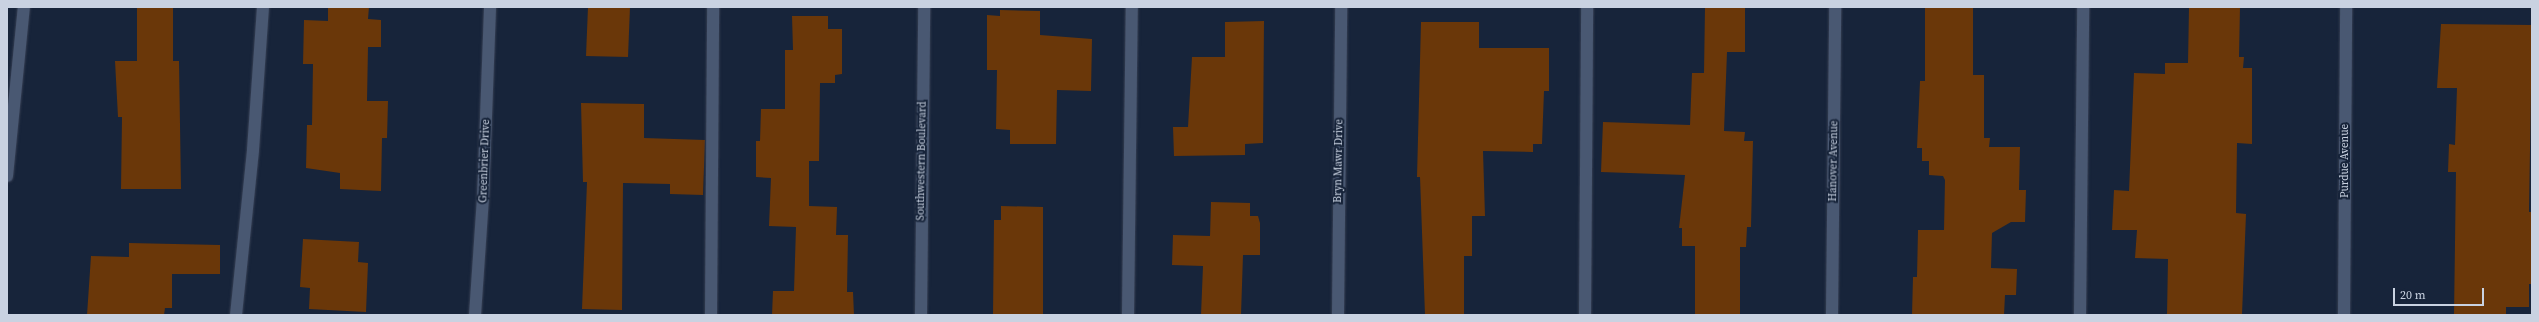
<!DOCTYPE html>
<style>
body{margin:0}
#map{position:relative;width:2539px;height:322px;overflow:hidden;background:#17243a;font-family:"Source Serif 4",serif}
div>[style]{position:absolute}
.building>*{inset:0;background:#6a3709}
.roads{filter:drop-shadow(0 0 1px #363f53) drop-shadow(0 0 1px #363f53)}
.minor>*{height:12px;margin:-6px;padding:0 6px;transform-origin:6px;border-radius:6px;background:#495872}
span{translate:-50% -50%;white-space:nowrap;text-align:center;line-height:1.15;-webkit-text-stroke:4px #17243a;paint-order:stroke}
.street-label{font-size:11px;color:#c9d2e1}
.frame{position:absolute;inset:0;border:8px solid #c9d2e1;pointer-events:none}
.scale{position:absolute;left:2393px;top:288px;width:91px;height:18px;box-sizing:border-box;border:2px solid #c9d2e1;border-top:0;padding-left:5px;font-size:12px;line-height:14px;white-space:nowrap;color:#c9d2e1;-webkit-text-stroke:3px #17243a;paint-order:stroke}
</style>
<div id="map">
<div class="building">
<i style="clip-path:polygon(137px 7px,173px 7px,173px 61px,179px 61px,181px 189px,121px 189px,122px 117px,118px 117px,115px 61px,137px 61px)"></i>
<i style="clip-path:polygon(328px 7px,369px 7px,368px 19px,381px 20px,381px 47px,368px 47px,367px 101px,388px 101px,387px 138px,382px 138px,381px 191px,340px 189px,340px 173px,306px 168px,307px 125px,312px 125px,313px 64px,303px 64px,304px 20px,328px 21px)"></i>
<i style="clip-path:polygon(588px 7px,630px 7px,628px 57px,586px 56px)"></i>
<i style="clip-path:polygon(1705px 7px,1745px 7px,1745px 52px,1727px 52px,1724px 131px,1745px 132px,1744px 141px,1753px 141px,1751px 227px,1747px 227px,1746px 247px,1740px 247px,1740px 315px,1695px 315px,1695px 246px,1682px 246px,1682px 228px,1679px 228px,1685px 175px,1601px 172px,1603px 122px,1690px 125px,1692px 73px,1704px 73px)"></i>
<i style="clip-path:polygon(1925px 7px,1973px 7px,1973px 75px,1984px 75px,1984px 138px,1990px 138px,1989px 147px,2020px 147px,2019px 190px,2026px 190px,2025px 222px,2011px 222px,1992px 233px,1991px 268px,2017px 269px,2016px 295px,2005px 295px,2004px 315px,1912px 315px,1913px 277px,1917px 277px,1918px 230px,1944px 230px,1945px 180px,1943px 176px,1929px 175px,1929px 161px,1922px 161px,1922px 148px,1917px 148px,1920px 81px,1925px 81px)"></i>
<i style="clip-path:polygon(2189px 7px,2240px 7px,2239px 57px,2244px 57px,2243px 68px,2252px 68px,2252px 144px,2237px 143px,2236px 213px,2246px 214px,2242px 315px,2167px 315px,2168px 259px,2135px 258px,2137px 230px,2112px 230px,2114px 190px,2129px 191px,2134px 73px,2165px 74px,2165px 63px,2188px 63px)"></i>
<i style="clip-path:polygon(1000px 10px,1040px 11px,1040px 35px,1092px 39px,1091px 91px,1057px 90px,1056px 144px,1010px 144px,1010px 130px,996px 129px,997px 70px,987px 70px,987px 15px,1000px 16px)"></i>
<i style="clip-path:polygon(792px 16px,828px 16px,828px 29px,842px 29px,842px 74px,835px 75px,835px 83px,820px 83px,819px 161px,809px 161px,809px 206px,837px 207px,836px 235px,848px 235px,847px 292px,853px 292px,854px 315px,772px 315px,773px 291px,794px 291px,796px 227px,769px 226px,771px 178px,756px 177px,756px 141px,760px 141px,761px 109px,785px 109px,785px 50px,793px 50px)"></i>
<i style="clip-path:polygon(1264px 21px,1263px 143px,1245px 144px,1245px 155px,1174px 156px,1173px 127px,1188px 127px,1192px 57px,1225px 57px,1225px 22px)"></i>
<i style="clip-path:polygon(1421px 22px,1479px 22px,1479px 48px,1549px 48px,1549px 91px,1544px 91px,1542px 144px,1533px 144px,1533px 152px,1483px 151px,1485px 216px,1472px 216px,1472px 256px,1464px 256px,1464px 315px,1425px 315px,1420px 177px,1417px 177px)"></i>
<i style="clip-path:polygon(2441px 24px,2532px 25px,2529px 212px,2532px 212px,2532px 284px,2529px 284px,2529px 307px,2506px 307px,2506px 315px,2454px 315px,2456px 172px,2448px 172px,2449px 144px,2455px 145px,2457px 88px,2437px 88px)"></i>
<i style="clip-path:polygon(581px 103px,644px 104px,644px 138px,705px 140px,703px 195px,670px 194px,670px 184px,623px 183px,622px 310px,582px 309px,587px 182px,583px 182px)"></i>
<i style="clip-path:polygon(1211px 202px,1250px 203px,1250px 216px,1258px 216px,1260px 223px,1260px 255px,1243px 255px,1241px 315px,1201px 315px,1203px 266px,1172px 265px,1173px 235px,1210px 236px)"></i>
<i style="clip-path:polygon(1001px 206px,1043px 207px,1043px 315px,993px 315px,994px 220px,1001px 220px)"></i>
<i style="clip-path:polygon(303px 239px,359px 242px,358px 262px,368px 263px,366px 312px,309px 309px,310px 288px,300px 287px)"></i>
<i style="clip-path:polygon(129px 243px,220px 245px,220px 274px,172px 274px,172px 308px,165px 308px,164px 315px,87px 315px,91px 256px,129px 257px)"></i>
</div>
<div class="roads">
<div class="minor">
<i style="left:7px;top:176px;width:170px;rotate:-84.3deg"></i>
<i style="left:236px;top:315px;width:166px;rotate:-84.1deg"></i>
<i style="left:253px;top:150px;width:143px;rotate:-86deg"></i>
<i style="left:475px;top:315px;width:116px;rotate:-86.1deg"></i>
<i style="left:483px;top:199px;width:192px;rotate:-87.9deg"></i>
<i style="left:711px;top:315px;width:308px;rotate:-89.6deg"></i>
<i style="left:921px;top:315px;width:308px;rotate:-89.4deg"></i>
<i style="left:1128px;top:315px;width:308px;rotate:-89.3deg"></i>
<i style="left:1338px;top:315px;width:308px;rotate:-89.4deg"></i>
<i style="left:1585px;top:315px;width:308px;rotate:-89.6deg"></i>
<i style="left:1832px;top:315px;width:308px;rotate:-89.4deg"></i>
<i style="left:2080px;top:315px;width:308px;rotate:-89.4deg"></i>
<i style="left:2344px;top:315px;width:308px;rotate:-89.6deg"></i>
</div>
</div>
<div class="street-label">
<span style="left:485px;top:161px;rotate:-88deg">Greenbrier Drive</span>
<span style="left:922px;top:161px;rotate:-89deg">Southwestern Boulevard</span>
<span style="left:1339px;top:161px;rotate:-89deg">Bryn Mawr Drive</span>
<span style="left:1834px;top:161px;rotate:-89deg">Hanover Avenue</span>
<span style="left:2345px;top:161px;rotate:-90deg">Purdue Avenue</span>
</div>
<div class="frame"></div>
<div class="scale">20 m</div>
</div>
